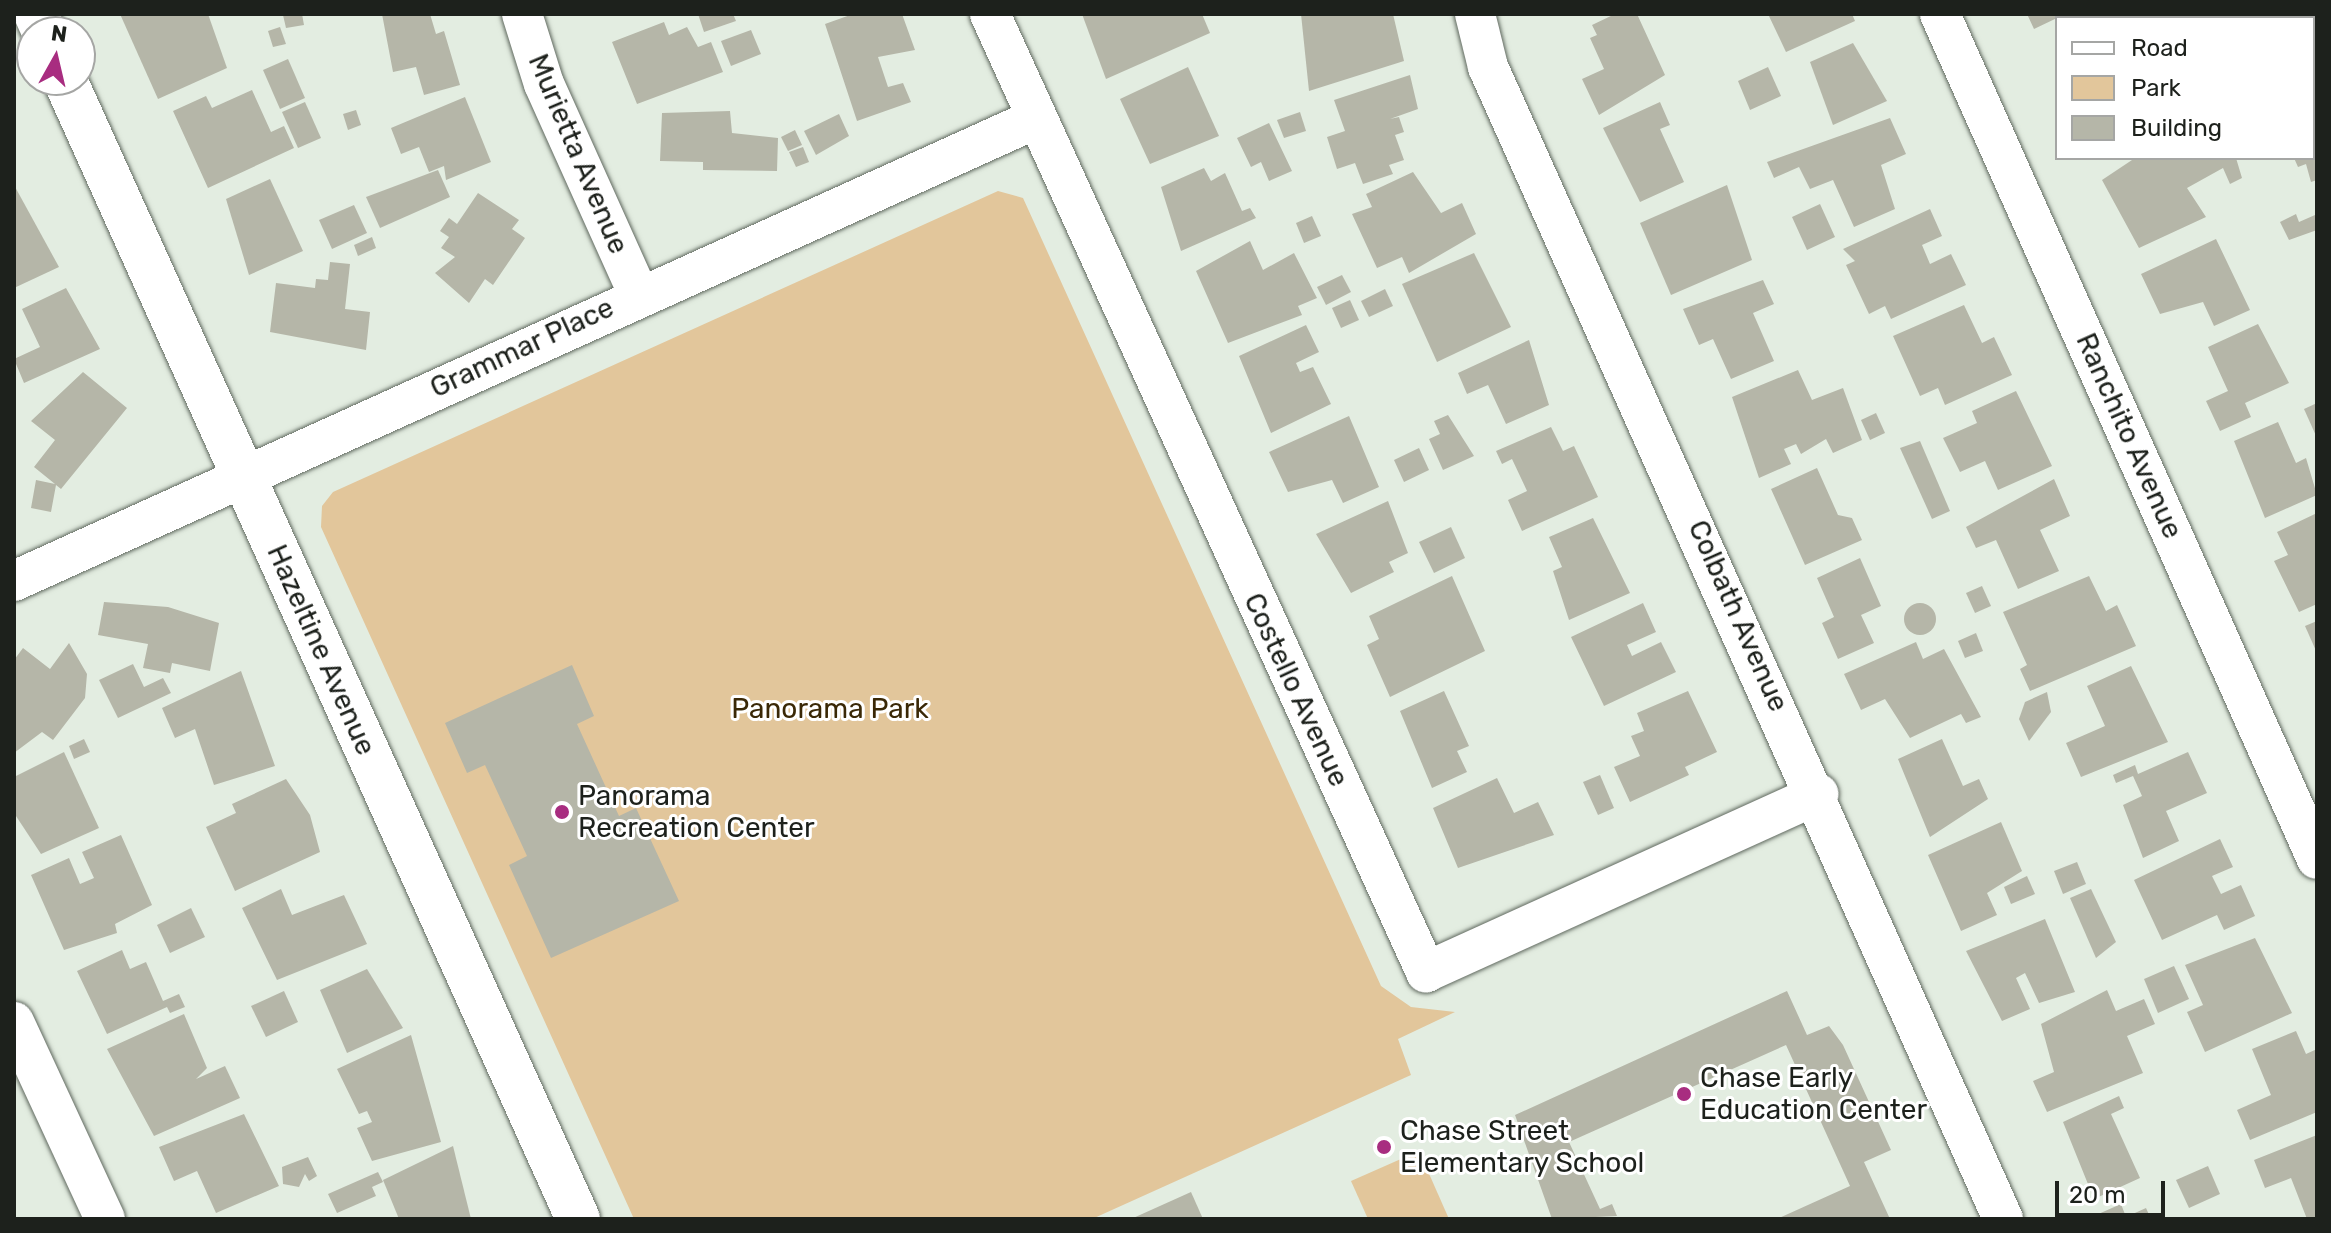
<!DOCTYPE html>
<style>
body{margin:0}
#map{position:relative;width:2331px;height:1233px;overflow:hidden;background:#e3ede1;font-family:Rubik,sans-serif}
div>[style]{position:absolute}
.green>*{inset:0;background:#e2c69b}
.building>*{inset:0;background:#b5b6a8}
.round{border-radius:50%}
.roads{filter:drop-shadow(0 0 2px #60695f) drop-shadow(0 0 2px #60695f)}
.minor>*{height:40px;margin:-20px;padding:0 20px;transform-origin:20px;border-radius:20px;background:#fff}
.tertiary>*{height:44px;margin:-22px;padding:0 22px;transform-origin:22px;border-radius:22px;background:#fff}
.dots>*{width:22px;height:22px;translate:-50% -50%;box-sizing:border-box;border:4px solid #fff;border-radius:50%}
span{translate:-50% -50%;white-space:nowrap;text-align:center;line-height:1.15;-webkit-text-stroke:6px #fff;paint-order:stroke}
.street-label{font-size:28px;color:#1d211c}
.park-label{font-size:28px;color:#3a2806}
.poi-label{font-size:28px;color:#1d211c}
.left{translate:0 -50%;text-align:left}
.frame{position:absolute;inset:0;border:16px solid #1d211c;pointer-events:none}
.legend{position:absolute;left:2055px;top:16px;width:260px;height:144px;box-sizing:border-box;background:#fff;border:2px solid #a5a6a4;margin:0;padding:10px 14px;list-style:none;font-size:24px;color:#1d211c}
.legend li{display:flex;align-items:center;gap:16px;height:40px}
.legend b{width:40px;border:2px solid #a5a6a4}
.north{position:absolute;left:16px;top:16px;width:80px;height:80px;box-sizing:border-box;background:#fff;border:2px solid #a5a6a4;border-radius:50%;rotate:8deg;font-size:22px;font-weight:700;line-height:32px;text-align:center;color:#1d211c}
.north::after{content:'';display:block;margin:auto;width:28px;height:36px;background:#a82d80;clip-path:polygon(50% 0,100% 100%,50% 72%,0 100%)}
.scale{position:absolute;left:2055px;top:1181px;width:110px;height:36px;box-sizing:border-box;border:4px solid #1d211c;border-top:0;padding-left:10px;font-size:24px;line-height:28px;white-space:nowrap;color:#1d211c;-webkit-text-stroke:6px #fff;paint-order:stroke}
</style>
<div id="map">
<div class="green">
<i style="clip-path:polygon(998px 191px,1023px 198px,1381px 986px,1411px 1007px,1455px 1012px,1398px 1039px,1411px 1075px,1092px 1219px,634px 1219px,321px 527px,322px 506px,333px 492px)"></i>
<i style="clip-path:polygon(1419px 1151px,1449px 1219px,1368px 1219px,1351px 1181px)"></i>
</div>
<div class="building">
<i style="clip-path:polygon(120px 14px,208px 14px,227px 68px,158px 99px)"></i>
<i style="clip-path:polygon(302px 14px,304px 25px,286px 28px,283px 15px)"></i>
<i style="clip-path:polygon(382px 14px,430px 14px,436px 34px,444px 31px,460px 85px,424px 95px,416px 67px,393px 72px)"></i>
<i style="clip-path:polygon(698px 14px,733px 14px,736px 21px,704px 32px)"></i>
<i style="clip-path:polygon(853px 14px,902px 14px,915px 50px,878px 57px,888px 87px,903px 83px,911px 102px,857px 121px,825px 24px)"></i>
<i style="clip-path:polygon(1082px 14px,1202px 14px,1210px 33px,1106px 79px)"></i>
<i style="clip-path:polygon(1301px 14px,1393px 14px,1404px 61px,1309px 91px)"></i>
<i style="clip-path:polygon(1615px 14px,1637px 14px,1665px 75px,1599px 115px,1582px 79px,1604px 69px,1590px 38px,1597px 35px,1592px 25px)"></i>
<i style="clip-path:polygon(1768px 14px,1852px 14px,1855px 21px,1786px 52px)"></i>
<i style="clip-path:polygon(2027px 14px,2112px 14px,2114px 18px,2057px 18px,2034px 29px)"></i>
<i style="clip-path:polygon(2317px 16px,2317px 107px,2313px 109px,2313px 18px)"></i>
<i style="clip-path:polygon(664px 22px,669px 35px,687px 27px,698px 47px,711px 42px,723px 72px,637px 104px,612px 42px)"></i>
<i style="clip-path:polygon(280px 27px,286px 44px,273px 47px,268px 31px)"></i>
<i style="clip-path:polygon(751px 30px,761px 54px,731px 66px,721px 41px)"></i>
<i style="clip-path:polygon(1853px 43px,1887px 101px,1833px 125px,1810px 62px)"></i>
<i style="clip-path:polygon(288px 59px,305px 98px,280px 109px,263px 70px)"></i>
<i style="clip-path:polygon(1188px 67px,1219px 136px,1150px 164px,1120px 99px)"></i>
<i style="clip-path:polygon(1768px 67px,1781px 96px,1750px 110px,1738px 81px)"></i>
<i style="clip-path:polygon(1410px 75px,1418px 109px,1390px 119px,1399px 117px,1404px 132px,1395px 135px,1404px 160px,1389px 165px,1393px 174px,1363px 184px,1355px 163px,1337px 169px,1327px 137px,1345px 131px,1334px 100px)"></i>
<i style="clip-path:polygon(252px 90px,271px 132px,284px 126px,294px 148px,208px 188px,173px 111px,206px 96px,212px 108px)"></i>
<i style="clip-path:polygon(465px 97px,491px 162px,446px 180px,444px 166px,429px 172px,419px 147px,401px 154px,391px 128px)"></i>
<i style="clip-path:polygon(305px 102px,321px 138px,298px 148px,282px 112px)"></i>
<i style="clip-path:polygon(1660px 102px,1670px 125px,1660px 129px,1684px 182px,1640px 202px,1603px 128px)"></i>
<i style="clip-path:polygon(356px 110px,361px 125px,348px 130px,343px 114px)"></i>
<i style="clip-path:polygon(730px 111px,732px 133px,778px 138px,777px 171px,703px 170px,703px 162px,660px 161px,662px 113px)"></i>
<i style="clip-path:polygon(1300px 112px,1306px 131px,1284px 138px,1277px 120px)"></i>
<i style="clip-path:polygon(839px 114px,849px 136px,816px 155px,804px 131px)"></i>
<i style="clip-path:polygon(1890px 118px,1906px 154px,1881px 165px,1895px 209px,1854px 227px,1833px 180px,1810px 189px,1799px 167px,1774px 178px,1767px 162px)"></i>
<i style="clip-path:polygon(1269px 123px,1292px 171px,1269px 181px,1261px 162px,1251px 167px,1237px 138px)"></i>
<i style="clip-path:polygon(2317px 128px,2317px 180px,2311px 182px,2306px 164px,2298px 167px,2294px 158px,2313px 158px)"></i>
<i style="clip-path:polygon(795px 130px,802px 145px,788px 151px,781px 137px)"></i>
<i style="clip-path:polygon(803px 147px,809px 162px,796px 167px,789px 152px)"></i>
<i style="clip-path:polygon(2135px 158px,2236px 158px,2242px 178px,2230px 184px,2223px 168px,2187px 188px,2206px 217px,2139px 248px,2102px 180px)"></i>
<i style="clip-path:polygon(1204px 168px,1211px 181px,1225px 173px,1242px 211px,1250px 208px,1256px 218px,1181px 251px,1161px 187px)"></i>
<i style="clip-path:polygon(438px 170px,450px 197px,380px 228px,366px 197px)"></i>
<i style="clip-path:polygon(1413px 172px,1441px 213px,1462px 203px,1476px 234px,1409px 273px,1402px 257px,1377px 268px,1352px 214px,1372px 207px,1366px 194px)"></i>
<i style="clip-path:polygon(270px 179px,303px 251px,249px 275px,226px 199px)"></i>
<i style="clip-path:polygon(14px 185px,59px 267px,14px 288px)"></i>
<i style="clip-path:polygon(1727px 185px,1752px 260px,1671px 295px,1640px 223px)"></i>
<i style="clip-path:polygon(478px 193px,519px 220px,512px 229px,525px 238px,493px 285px,485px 279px,469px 303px,435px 273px,455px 257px,441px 248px,449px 237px,440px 231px,449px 218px,457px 224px)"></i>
<i style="clip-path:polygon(1820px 204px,1835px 237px,1807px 250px,1792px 217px)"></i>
<i style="clip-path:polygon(354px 205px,367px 233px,332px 249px,319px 220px)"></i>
<i style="clip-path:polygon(1930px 209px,1942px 236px,1922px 245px,1930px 264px,1951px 254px,1966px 285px,1891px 319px,1885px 306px,1869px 314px,1846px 265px,1855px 261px,1843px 249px)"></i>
<i style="clip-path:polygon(2296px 214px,2299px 222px,2315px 215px,2317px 230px,2289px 240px,2280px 222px)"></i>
<i style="clip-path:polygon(1312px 216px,1321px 236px,1304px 243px,1296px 223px)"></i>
<i style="clip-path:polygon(372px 237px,376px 248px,358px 256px,354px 245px)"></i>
<i style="clip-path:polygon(2216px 239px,2250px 310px,2214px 326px,2203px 302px,2160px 314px,2141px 274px)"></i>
<i style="clip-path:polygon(1250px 241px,1263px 270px,1294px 253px,1317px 298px,1298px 306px,1302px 315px,1228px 343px,1196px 271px)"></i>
<i style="clip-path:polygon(1474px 253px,1511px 327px,1437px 362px,1402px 284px)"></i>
<i style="clip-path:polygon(330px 262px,350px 264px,345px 309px,370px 312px,366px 350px,270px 332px,276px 283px,315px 288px,316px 279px,328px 280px)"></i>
<i style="clip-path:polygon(1342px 275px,1351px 292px,1326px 305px,1317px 287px)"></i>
<i style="clip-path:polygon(1763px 280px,1774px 304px,1753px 313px,1774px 361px,1731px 379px,1713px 339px,1699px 345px,1683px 309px)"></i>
<i style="clip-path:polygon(66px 288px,100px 349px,24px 383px,14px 359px,40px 347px,22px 309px)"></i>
<i style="clip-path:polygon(1385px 289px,1393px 306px,1369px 317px,1361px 301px)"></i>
<i style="clip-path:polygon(1350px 300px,1359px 320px,1341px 328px,1332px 308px)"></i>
<i style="clip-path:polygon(1964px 305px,1982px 343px,1994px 337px,2012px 375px,1945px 405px,1938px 388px,1920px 396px,1893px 336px)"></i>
<i style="clip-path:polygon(2258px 324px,2289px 383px,2245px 403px,2251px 417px,2220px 431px,2206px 401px,2228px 391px,2208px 347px)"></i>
<i style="clip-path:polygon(1306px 325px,1319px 352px,1296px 363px,1300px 372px,1313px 367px,1331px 404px,1271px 433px,1239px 356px)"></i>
<i style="clip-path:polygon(1529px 340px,1549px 405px,1506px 424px,1488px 385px,1467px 394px,1458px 373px)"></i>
<i style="clip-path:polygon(1798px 370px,1812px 400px,1843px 388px,1862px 440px,1833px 453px,1826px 439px,1801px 454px,1796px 444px,1784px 449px,1791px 464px,1759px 478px,1732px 397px)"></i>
<i style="clip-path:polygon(83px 372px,127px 408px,61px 489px,56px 485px,51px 512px,31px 508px,36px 480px,55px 484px,34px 467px,55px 440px,31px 421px)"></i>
<i style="clip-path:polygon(2016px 391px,2052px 466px,1998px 490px,1985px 461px,1960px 472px,1943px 438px,1977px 423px,1972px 411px)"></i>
<i style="clip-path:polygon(2317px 403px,2317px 438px,2304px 409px)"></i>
<i style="clip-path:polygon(1876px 413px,1885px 433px,1870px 440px,1861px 420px)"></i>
<i style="clip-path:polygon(1448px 415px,1474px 456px,1443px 470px,1429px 439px,1440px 434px,1434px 421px)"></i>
<i style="clip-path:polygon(1349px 416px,1379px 487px,1343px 503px,1332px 480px,1288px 492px,1269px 452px)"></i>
<i style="clip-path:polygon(2278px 422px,2296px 463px,2306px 458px,2317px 495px,2265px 518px,2234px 441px)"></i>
<i style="clip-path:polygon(1551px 427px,1563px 451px,1574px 446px,1598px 497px,1522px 531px,1508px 500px,1527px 491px,1512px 459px,1502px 464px,1496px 451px)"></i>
<i style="clip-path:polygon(1920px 441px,1950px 511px,1932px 519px,1900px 448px)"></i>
<i style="clip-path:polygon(1419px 448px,1429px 470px,1404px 482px,1394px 460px)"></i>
<i style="clip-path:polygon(1817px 468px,1838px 515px,1852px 518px,1862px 540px,1805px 565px,1771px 489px)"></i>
<i style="clip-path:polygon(2054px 479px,2070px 516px,2040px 530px,2059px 571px,2018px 589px,1996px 540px,1976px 548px,1966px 527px)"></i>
<i style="clip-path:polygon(1388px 501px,1408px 553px,1389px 562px,1394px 572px,1351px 593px,1316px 534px)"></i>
<i style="clip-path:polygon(2317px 513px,2317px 604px,2299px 612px,2274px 561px,2288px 555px,2277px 532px)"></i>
<i style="clip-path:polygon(1593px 518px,1630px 593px,1569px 620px,1553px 571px,1562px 567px,1549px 537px)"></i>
<i style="clip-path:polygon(1451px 527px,1465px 558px,1434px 573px,1419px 542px)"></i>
<i style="clip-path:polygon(1860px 558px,1881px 606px,1861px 615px,1874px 643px,1838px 659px,1822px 623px,1834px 617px,1817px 578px)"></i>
<i style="clip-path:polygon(1452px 576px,1485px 651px,1390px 697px,1367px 645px,1379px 639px,1369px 616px)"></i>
<i style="clip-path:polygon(2089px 576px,2106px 611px,2117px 605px,2136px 646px,2030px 691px,2020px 669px,2027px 665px,2003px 612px)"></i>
<i style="clip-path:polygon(1982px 586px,1991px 606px,1975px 613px,1966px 593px)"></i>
<i style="clip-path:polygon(104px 602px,168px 607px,219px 623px,210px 671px,172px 663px,170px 673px,143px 668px,148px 644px,98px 635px)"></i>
<i style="clip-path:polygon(1643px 603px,1656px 632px,1627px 645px,1632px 656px,1661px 642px,1676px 672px,1604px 706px,1571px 637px)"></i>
<i class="round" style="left:1904px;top:603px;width:32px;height:32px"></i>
<i style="clip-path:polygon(2317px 621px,2317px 653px,2305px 626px)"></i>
<i style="clip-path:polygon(1976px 633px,1983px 651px,1965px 658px,1958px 641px)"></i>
<i style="clip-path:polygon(1916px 642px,1923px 659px,1944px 649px,1981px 717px,1966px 723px,1961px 714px,1910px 738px,1885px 699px,1861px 710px,1844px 674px)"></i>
<i style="clip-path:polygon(69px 643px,87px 674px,85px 698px,53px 740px,42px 732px,14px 753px,14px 660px,23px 648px,50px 669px)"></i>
<i style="clip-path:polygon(133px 664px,144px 687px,163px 678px,171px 693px,118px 718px,99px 680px)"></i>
<i style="clip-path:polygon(572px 665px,594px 716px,577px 724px,619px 816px,636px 808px,679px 901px,551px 958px,509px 865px,527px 856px,485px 765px,467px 773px,445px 723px)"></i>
<i style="clip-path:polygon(2131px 666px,2168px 742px,2081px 777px,2066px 743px,2105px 726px,2087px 686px)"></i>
<i style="clip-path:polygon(241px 671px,275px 766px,214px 785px,195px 729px,175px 738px,162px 708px)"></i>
<i style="clip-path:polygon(1444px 691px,1469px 746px,1457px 751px,1467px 772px,1432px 788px,1400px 711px)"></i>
<i style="clip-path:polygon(1688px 691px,1717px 752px,1685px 767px,1689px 775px,1630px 802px,1614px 767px,1640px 756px,1631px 736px,1644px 731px,1637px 713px)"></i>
<i style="clip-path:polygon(2047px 692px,2051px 712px,2029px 741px,2019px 719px,2025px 702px)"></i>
<i style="clip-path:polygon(84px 739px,90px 752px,74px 759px,69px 746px)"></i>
<i style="clip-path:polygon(1942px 739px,1963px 786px,1979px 779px,1988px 799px,1930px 837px,1898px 759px)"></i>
<i style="clip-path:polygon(64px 752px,99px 828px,41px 854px,14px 813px,14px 777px)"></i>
<i style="clip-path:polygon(2188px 752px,2207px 793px,2166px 811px,2179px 841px,2143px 858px,2123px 805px,2142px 796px,2133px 776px,2116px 783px,2113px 775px,2135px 765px,2138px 774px)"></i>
<i style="clip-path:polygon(1600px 775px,1614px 808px,1598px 815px,1583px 782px)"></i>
<i style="clip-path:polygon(1497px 778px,1514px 813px,1538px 802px,1554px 835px,1458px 868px,1433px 808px)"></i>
<i style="clip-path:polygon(286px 779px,310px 815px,320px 852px,235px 891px,206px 827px,236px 813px,232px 804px)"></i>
<i style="clip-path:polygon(2001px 822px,2022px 871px,1987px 893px,1997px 915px,1961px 931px,1928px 855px)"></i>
<i style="clip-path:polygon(121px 835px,152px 905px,115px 924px,117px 933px,64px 950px,31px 875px,69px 858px,80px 884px,94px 878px,82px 852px)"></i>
<i style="clip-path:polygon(2220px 839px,2233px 867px,2212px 876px,2221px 894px,2241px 885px,2255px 916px,2224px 930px,2217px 915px,2162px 940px,2134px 880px)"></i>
<i style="clip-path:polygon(2077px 862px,2086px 884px,2063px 894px,2054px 871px)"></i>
<i style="clip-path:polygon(2027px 876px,2035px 894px,2011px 904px,2004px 887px)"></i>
<i style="clip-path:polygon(281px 889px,292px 915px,344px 895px,367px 944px,277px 980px,242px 908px)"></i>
<i style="clip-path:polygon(2091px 889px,2116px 942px,2096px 958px,2070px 898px)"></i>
<i style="clip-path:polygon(191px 908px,205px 937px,170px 953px,157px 925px)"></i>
<i style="clip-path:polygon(2045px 919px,2075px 992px,2039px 1003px,2025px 973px,2016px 978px,2030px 1009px,2002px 1021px,1966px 951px)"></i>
<i style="clip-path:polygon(2255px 938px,2292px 1013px,2205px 1052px,2187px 1012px,2203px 1005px,2185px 965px)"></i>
<i style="clip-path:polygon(122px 950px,130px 969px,146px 962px,163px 1001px,179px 994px,185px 1007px,170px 1013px,167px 1007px,107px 1034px,77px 971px)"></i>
<i style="clip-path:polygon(2174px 966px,2189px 999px,2158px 1013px,2144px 979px)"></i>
<i style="clip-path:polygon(367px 969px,403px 1028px,347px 1053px,320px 990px)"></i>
<i style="clip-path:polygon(2107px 990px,2116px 1011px,2144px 999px,2155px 1024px,2127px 1036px,2143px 1073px,2047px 1112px,2033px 1081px,2054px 1072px,2041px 1024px)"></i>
<i style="clip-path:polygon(284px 991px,298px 1022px,266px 1037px,251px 1006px)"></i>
<i style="clip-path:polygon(1787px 991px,1807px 1035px,1829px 1026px,1843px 1045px,1891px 1150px,1864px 1162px,1890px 1219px,1777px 1219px,1850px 1186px,1786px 1045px,1569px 1142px,1600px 1209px,1612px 1204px,1617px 1216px,1552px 1219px,1515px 1115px)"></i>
<i style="clip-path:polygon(184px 1014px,207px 1068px,196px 1079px,225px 1066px,240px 1098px,154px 1136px,107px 1049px)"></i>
<i style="clip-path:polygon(2296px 1031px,2306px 1054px,2317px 1049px,2317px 1112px,2250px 1140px,2237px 1110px,2271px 1095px,2252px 1049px)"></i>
<i style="clip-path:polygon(411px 1035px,441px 1142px,372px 1161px,357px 1128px,372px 1122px,367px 1111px,359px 1114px,337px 1069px)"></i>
<i style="clip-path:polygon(2119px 1096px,2124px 1108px,2111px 1114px,2140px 1178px,2094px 1199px,2063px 1122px)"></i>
<i style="clip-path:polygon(244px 1114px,279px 1186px,216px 1213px,197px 1171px,174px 1181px,159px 1147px)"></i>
<i style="clip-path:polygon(2317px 1135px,2317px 1219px,2307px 1219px,2291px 1178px,2265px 1188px,2254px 1160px)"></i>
<i style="clip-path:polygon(453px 1146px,471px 1219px,399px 1219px,383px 1180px)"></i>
<i style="clip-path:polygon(308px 1157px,317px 1176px,309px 1181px,305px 1174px,299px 1187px,283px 1184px,282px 1167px)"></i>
<i style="clip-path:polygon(2208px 1166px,2220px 1194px,2189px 1208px,2176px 1180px)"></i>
<i style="clip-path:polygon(378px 1172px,383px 1182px,372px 1187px,376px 1196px,337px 1213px,328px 1194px)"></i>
<i style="clip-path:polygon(1191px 1192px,1203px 1219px,1131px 1219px)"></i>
<i style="clip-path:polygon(2121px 1204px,2126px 1217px,2146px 1208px,2151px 1219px,2087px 1219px)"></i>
</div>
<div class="roads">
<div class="minor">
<i style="left:522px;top:14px;width:73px;rotate:72.6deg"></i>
<i style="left:544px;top:84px;width:229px;rotate:65.8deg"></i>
<i style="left:990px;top:14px;width:1053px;rotate:65.53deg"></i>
<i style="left:1426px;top:972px;width:431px;rotate:-24.4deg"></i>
<i style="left:1475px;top:14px;width:55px;rotate:76.2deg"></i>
<i style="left:1488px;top:67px;width:1262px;rotate:65.91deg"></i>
<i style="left:1940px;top:14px;width:925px;rotate:65.96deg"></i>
<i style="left:14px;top:581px;width:1118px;rotate:-24.34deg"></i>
<i style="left:14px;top:1022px;width:217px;rotate:65.2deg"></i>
</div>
<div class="tertiary">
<i style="left:36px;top:14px;width:20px;rotate:66deg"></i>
<i style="left:65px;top:80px;width:1249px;rotate:65.75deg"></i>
</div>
</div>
<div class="dots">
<i style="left:562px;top:812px;background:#a82d80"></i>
<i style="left:1684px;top:1094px;background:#a82d80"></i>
<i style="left:1384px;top:1147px;background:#a82d80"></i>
</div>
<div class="street-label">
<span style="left:578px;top:154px;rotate:67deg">Murietta Avenue</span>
<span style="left:522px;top:348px;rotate:-25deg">Grammar Place</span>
<span style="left:2129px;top:436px;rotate:66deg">Ranchito Avenue</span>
<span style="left:1738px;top:616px;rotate:66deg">Colbath Avenue</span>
<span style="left:321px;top:650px;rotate:66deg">Hazeltine Avenue</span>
<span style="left:1296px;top:690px;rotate:65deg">Costello Avenue</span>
</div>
<div class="park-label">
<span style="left:830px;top:709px">Panorama Park</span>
</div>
<div class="poi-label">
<span class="left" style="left:578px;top:812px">Panorama<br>Recreation Center</span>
<span class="left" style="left:1700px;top:1094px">Chase Early<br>Education Center</span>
<span class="left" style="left:1400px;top:1147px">Chase Street<br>Elementary School</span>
</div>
<div class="frame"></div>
<ul class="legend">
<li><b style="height:10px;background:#fff"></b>Road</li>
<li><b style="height:22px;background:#e2c69b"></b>Park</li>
<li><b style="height:22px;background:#b5b6a8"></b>Building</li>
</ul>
<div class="north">N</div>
<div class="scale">20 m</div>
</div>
